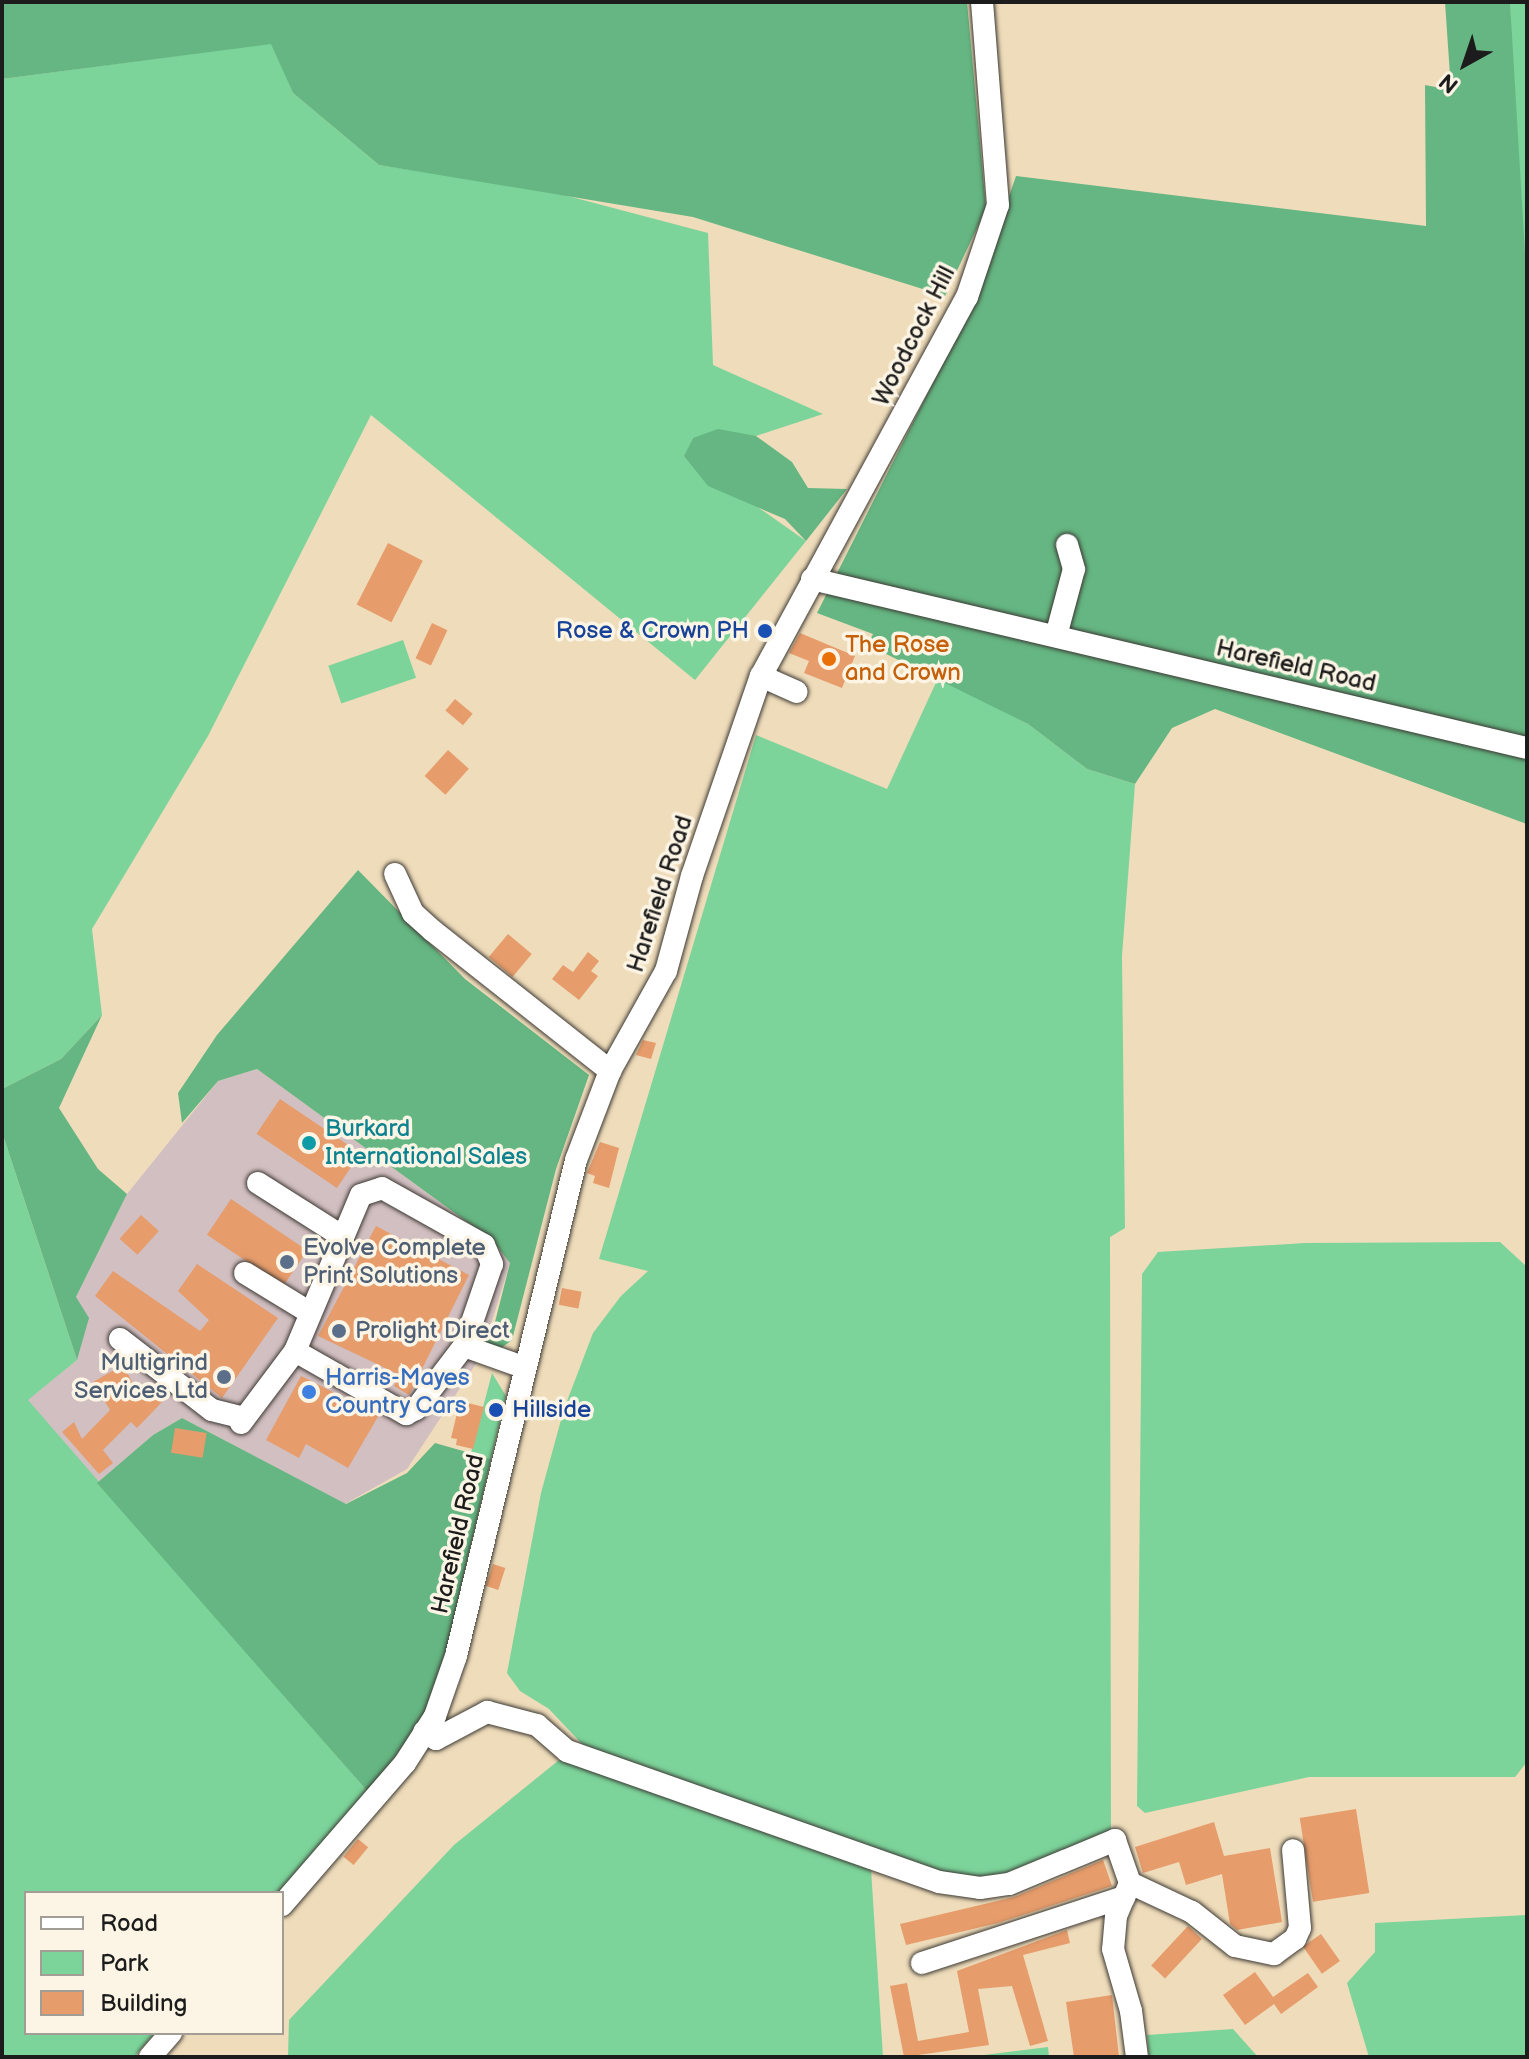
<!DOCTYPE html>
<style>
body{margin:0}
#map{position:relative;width:1529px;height:2059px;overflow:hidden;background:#efdcba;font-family:"Balsamiq Sans",sans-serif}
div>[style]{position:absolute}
.industrial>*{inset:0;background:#d2bfc1}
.green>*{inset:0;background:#7cd49a;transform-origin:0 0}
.forest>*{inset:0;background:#65b682}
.building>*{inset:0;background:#e69c6b;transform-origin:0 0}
.roads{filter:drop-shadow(0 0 2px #3c3934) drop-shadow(0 0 2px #3c3934)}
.minor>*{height:22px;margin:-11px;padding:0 11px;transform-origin:11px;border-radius:11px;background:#fff}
.dots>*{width:22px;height:22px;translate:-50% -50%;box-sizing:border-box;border:4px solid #fcf5e5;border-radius:50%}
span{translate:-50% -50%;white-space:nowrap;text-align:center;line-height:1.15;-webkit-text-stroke:7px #fcf5e5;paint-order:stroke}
.street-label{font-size:24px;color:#1c1c1c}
.transit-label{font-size:24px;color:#164399}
.right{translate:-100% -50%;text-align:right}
.left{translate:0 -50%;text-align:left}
.food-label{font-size:24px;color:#c56008}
.culture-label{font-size:24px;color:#0d838f}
.service-label{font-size:24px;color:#4e5e75}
.shop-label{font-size:24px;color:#366cbe}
.frame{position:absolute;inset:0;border:4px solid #1c1c1c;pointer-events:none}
.legend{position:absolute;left:24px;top:1891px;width:260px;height:144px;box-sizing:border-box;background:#fcf5e5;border:2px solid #a29e95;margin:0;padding:10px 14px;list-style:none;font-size:24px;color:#1c1c1c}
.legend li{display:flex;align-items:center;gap:16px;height:40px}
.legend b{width:40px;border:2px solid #a29e95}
.north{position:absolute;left:1425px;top:24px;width:80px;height:80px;-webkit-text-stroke:6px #fcf5e5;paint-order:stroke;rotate:220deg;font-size:22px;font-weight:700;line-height:32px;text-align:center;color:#1c1c1c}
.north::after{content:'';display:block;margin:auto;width:28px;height:36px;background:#1c1c1c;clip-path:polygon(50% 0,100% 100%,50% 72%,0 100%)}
</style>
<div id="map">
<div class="industrial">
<i style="clip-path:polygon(257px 1069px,492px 1240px,510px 1263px,481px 1356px,407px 1469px,345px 1504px,182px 1418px,153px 1435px,97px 1483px,27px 1400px,77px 1360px,76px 1297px,127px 1194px,218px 1081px)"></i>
</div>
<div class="green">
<i style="clip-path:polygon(1510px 2px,1527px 2px,1527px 287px,1514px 123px)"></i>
<i style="clip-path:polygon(272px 43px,293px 93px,379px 165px,545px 190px,708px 233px,713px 365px,823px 414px,756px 436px,693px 438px,685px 456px,806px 541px,695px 680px,371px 415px,208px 736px,92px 929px,102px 1015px,61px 1059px,2px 1089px,2px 79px)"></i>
<i style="left:403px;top:640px;width:40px;height:79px;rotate:71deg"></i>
<i style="clip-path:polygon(939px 676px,1028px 724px,1087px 769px,1135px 784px,1122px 956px,1125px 1228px,1110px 1237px,1111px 1832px,1049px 1861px,980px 1881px,932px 1871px,583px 1745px,549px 1709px,520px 1691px,507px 1673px,541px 1493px,564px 1409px,593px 1333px,621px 1296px,648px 1271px,599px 1259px,756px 735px,887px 789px)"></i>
<i style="clip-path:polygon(2px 1132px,77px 1360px,28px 1400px,369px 1793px,278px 1893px,26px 1893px,26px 2033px,155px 2033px,134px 2057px,2px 2057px)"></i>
<i style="clip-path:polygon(1500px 1242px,1527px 1267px,1527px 1762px,1515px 1777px,1309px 1777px,1145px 1813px,1137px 1806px,1142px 1274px,1158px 1252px,1305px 1243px)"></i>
<i style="clip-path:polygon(492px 1373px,506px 1396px,491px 1459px,471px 1453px)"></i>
<i style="clip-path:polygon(564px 1756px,871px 1869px,883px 2057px,288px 2057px,289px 2020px,454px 1845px)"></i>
<i style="clip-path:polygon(1527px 1915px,1527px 2057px,1369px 2057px,1347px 1983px,1375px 1952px,1375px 1923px)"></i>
<i style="clip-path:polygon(1233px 2029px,1258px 2057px,1149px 2057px,1147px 2035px)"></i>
<i style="clip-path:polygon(1048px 2047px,1049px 2057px,968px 2057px)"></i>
</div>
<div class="forest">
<i style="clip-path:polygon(2px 2px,967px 2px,986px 209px,945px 296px,693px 217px,379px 165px,293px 93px,271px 44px,2px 79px)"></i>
<i style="clip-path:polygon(1445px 2px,1510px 2px,1527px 287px,1527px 824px,1215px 709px,1172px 728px,1135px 784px,1087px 769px,1028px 724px,868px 645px,873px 634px,817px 613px,971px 307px,1016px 176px,1426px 226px,1425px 85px,1451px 90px)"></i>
<i style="clip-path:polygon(718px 429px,756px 436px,792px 462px,808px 488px,847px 489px,806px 541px,785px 519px,708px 486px,684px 456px,693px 438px)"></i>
<i style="clip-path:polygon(358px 870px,465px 979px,589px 1075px,556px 1169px,512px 1340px,500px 1349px,478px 1339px,480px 1322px,494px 1326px,510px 1263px,492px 1240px,257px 1069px,218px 1081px,182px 1123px,178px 1093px,217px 1035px)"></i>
<i style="clip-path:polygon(102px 1015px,59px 1108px,98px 1169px,127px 1194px,76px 1297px,89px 1318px,77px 1360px,2px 1132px,2px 1089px,61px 1059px)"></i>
<i style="clip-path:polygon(182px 1418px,346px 1504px,407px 1473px,435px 1443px,491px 1459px,442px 1669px,425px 1715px,369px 1793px,97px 1483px,153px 1435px)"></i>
</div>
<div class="building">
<i style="left:388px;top:543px;width:39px;height:69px;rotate:27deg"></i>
<i style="left:432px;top:623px;width:17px;height:39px;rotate:25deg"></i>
<i style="clip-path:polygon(800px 633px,855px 656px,842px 688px,804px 673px,809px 661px,789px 653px)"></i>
<i style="left:455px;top:699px;width:23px;height:15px;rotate:40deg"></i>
<i style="left:448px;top:750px;width:28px;height:35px;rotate:42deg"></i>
<i style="left:508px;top:934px;width:31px;height:30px;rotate:40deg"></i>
<i style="clip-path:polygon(588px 952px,599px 961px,591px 971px,598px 976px,579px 1000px,552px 979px,563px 965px,573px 972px)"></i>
<i style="clip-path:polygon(643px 1040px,656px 1043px,651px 1059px,636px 1055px)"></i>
<i style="left:280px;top:1099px;width:97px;height:42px;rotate:34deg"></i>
<i style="clip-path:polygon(600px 1142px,619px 1148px,609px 1188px,593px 1183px,595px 1176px,587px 1173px)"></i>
<i style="left:231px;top:1199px;width:92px;height:43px;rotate:34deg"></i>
<i style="left:141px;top:1215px;width:24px;height:32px;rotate:42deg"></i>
<i style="clip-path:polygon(376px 1226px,469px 1275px,409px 1395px,394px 1386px,400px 1375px,318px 1336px)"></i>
<i style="clip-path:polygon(197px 1264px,278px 1318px,222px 1398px,95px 1296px,113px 1271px,200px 1331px,209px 1320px,178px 1291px)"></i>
<i style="left:562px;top:1288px;width:20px;height:17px;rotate:11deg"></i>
<i style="clip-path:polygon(123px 1365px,140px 1396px,148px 1388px,162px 1402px,137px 1428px,131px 1422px,103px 1450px,113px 1463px,99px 1474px,62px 1432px,74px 1422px,82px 1439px,110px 1410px,93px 1382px)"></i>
<i style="clip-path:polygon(301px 1376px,379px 1415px,348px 1468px,306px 1444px,299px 1458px,266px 1440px)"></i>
<i style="clip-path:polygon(460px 1401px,484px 1407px,473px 1449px,456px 1445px,457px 1439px,451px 1438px)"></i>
<i style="left:175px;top:1428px;width:32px;height:25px;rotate:9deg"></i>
<i style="left:493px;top:1564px;width:13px;height:23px;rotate:18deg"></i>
<i style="left:1356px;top:1809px;width:85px;height:57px;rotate:81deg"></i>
<i style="clip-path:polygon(1214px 1822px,1224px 1856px,1270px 1848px,1282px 1922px,1237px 1930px,1230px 1924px,1222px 1874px,1186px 1885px,1179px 1862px,1143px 1873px,1135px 1847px)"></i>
<i style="left:358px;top:1839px;width:13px;height:23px;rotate:39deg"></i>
<i style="clip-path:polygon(1103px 1860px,1112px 1886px,998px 1923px,906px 1945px,900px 1924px,1014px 1897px)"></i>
<i style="left:1188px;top:1926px;width:19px;height:54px;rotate:43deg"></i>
<i style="clip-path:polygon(1067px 1930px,1070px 1943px,1023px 1955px,1048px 2041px,1030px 2046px,1012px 1986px,978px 1989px,989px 2045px,904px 2057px,890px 1986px,907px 1983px,918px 2041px,969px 2032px,957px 1971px)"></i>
<i style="left:1321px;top:1934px;width:33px;height:22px;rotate:55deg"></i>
<i style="clip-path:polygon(1255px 1972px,1273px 1997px,1308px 1973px,1318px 1987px,1281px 2014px,1274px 2004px,1245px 2025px,1223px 1995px)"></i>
<i style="clip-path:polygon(1112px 1995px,1119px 2057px,1074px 2057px,1066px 2002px)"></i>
</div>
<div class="roads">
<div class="minor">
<i style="left:812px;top:579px;width:735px;rotate:13.3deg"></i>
<i style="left:1056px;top:636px;width:69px;rotate:-75deg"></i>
<i style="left:1074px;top:569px;width:25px;rotate:-106deg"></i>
<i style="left:761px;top:676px;width:39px;rotate:24deg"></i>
<i style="left:395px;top:874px;width:43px;rotate:65.2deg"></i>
<i style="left:413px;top:913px;width:27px;rotate:42deg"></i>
<i style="left:433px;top:931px;width:226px;rotate:38.3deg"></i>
<i style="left:258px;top:1183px;width:101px;rotate:32.4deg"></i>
<i style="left:245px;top:1273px;width:75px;rotate:31.4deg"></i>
<i style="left:120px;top:1339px;width:116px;rotate:37.7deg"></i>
<i style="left:212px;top:1410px;width:33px;rotate:14deg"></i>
<i style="left:295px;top:1351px;width:128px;rotate:29.6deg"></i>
<i style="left:406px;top:1414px;width:11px;rotate:-27deg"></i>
<i style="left:416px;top:1409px;width:79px;rotate:-52.7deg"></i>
<i style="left:241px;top:1423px;width:90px;rotate:-53.1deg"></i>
<i style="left:295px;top:1351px;width:169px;rotate:-67.1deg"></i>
<i style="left:361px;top:1195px;width:22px;rotate:-18deg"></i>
<i style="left:382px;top:1188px;width:117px;rotate:29.2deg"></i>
<i style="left:484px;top:1245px;width:21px;rotate:67deg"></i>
<i style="left:492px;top:1264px;width:87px;rotate:108.9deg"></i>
<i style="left:464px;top:1346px;width:63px;rotate:19.6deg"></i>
<i style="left:424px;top:1732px;width:14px;rotate:30deg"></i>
<i style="left:436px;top:1739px;width:58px;rotate:-27.9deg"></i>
<i style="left:487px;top:1712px;width:52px;rotate:14.6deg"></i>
<i style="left:537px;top:1725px;width:40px;rotate:41deg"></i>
<i style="left:567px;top:1751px;width:394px;rotate:19.4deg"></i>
<i style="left:939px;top:1882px;width:41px;rotate:8.3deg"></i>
<i style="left:980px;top:1888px;width:29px;rotate:-8deg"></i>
<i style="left:1009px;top:1884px;width:115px;rotate:-22.5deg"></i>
<i style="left:1115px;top:1840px;width:46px;rotate:70.8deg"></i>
<i style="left:1130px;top:1883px;width:36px;rotate:113deg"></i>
<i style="left:1116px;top:1916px;width:33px;rotate:95deg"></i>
<i style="left:1113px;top:1949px;width:65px;rotate:73.8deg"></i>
<i style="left:1131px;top:2011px;width:46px;rotate:82.6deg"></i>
<i style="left:1130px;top:1883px;width:68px;rotate:25.1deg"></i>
<i style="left:1192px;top:1912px;width:55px;rotate:38.3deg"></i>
<i style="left:1235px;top:1946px;width:40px;rotate:12deg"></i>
<i style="left:1274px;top:1954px;width:26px;rotate:-36deg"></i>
<i style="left:1295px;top:1939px;width:12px;rotate:-66deg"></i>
<i style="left:1300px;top:1928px;width:78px;rotate:-95.1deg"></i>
<i style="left:282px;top:1905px;width:188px;rotate:-49.1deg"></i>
<i style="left:405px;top:1763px;width:56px;rotate:-57.4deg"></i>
<i style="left:435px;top:1716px;width:64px;rotate:-70.7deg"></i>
<i style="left:456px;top:1656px;width:510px;rotate:-76.4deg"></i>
<i style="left:576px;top:1160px;width:95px;rotate:-69.1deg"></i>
<i style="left:610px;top:1071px;width:115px;rotate:-60.8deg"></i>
<i style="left:666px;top:971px;width:98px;rotate:-74.7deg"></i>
<i style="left:692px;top:876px;width:212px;rotate:-71deg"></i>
<i style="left:761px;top:676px;width:431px;rotate:-61.5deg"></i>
<i style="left:967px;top:297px;width:97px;rotate:-71.4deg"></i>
<i style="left:998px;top:205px;width:204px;rotate:-94.5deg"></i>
<i style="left:922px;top:1963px;width:213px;rotate:-18.1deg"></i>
<i style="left:150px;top:2057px;width:32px;rotate:-49deg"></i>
</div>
</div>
<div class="dots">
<i style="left:765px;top:631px;background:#1a4fb4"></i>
<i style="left:829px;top:659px;background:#e8710a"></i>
<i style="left:309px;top:1143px;background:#0f9aa8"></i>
<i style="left:287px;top:1262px;background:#5c6f8a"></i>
<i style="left:339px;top:1331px;background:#5c6f8a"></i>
<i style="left:224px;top:1377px;background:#5c6f8a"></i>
<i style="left:309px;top:1392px;background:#3f7fe0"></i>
<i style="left:496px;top:1410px;background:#1a4fb4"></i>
</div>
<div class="street-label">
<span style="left:914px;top:336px;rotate:-63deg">Woodcock Hill</span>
<span style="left:1296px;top:666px;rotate:13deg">Harefield Road</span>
<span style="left:660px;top:894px;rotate:-72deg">Harefield Road</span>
<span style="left:458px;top:1534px;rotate:-77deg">Harefield Road</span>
</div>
<div class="transit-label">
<span class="right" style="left:749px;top:631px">Rose &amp; Crown PH</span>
<span class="left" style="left:512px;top:1410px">Hillside</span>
</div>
<div class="food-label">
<span class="left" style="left:845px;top:659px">The Rose<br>and Crown</span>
</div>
<div class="culture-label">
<span class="left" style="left:325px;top:1143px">Burkard<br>International Sales</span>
</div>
<div class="service-label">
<span class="left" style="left:303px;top:1262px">Evolve Complete<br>Print Solutions</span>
<span class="left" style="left:355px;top:1331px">Prolight Direct</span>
<span class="right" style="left:208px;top:1377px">Multigrind<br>Services Ltd</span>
</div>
<div class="shop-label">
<span class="left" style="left:325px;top:1392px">Harris-Mayes<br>Country Cars</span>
</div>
<div class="frame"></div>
<ul class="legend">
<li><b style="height:10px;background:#fff"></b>Road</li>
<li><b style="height:22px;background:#7cd49a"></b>Park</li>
<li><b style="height:22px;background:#e69c6b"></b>Building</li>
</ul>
<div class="north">N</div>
</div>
